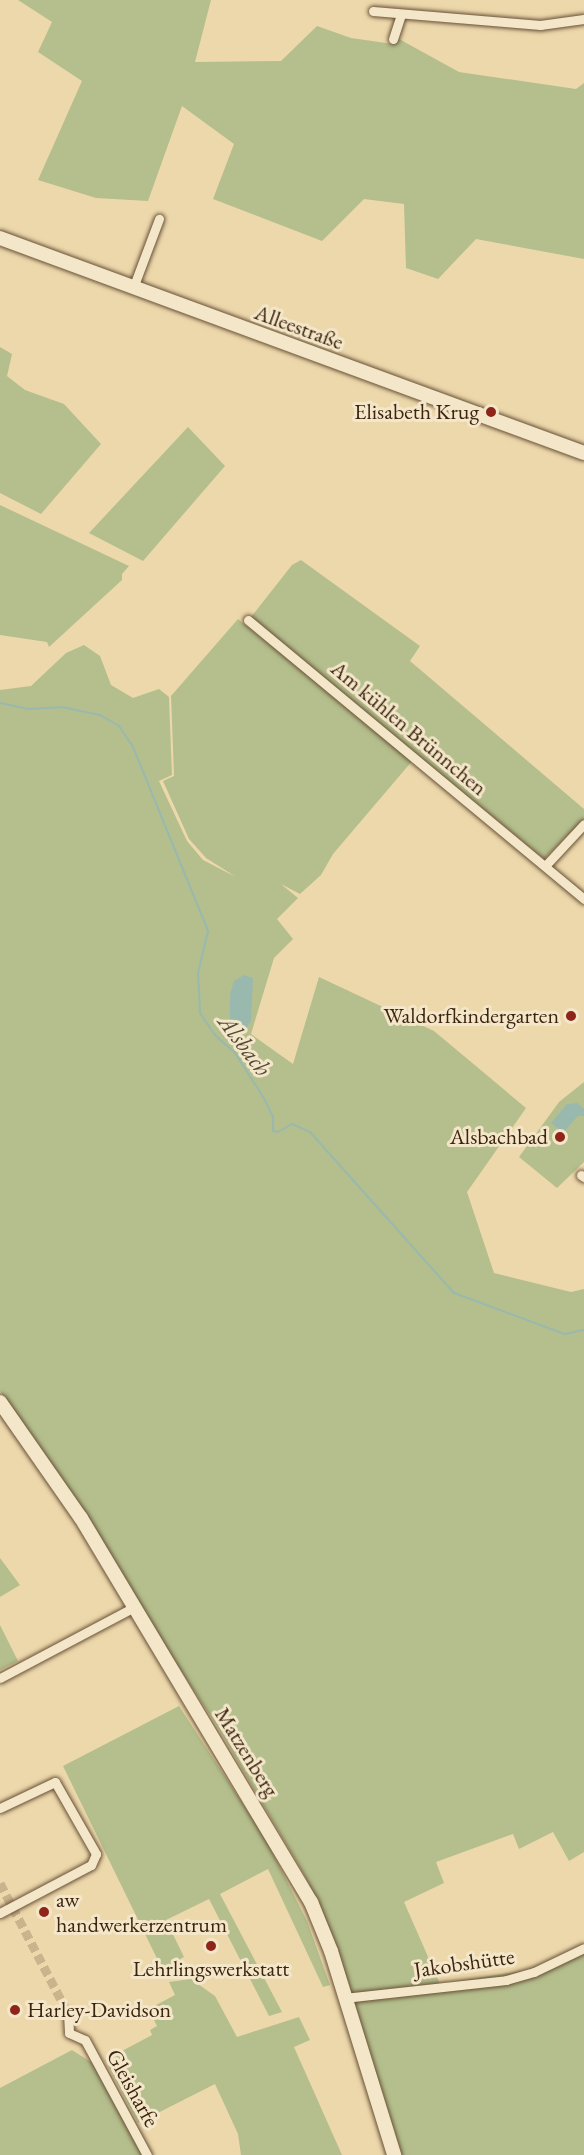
<!DOCTYPE html>
<meta charset="utf-8">
<style>
body{margin:0}
#map{position:relative;width:584px;height:2155px;overflow:hidden;background:#edd8ac;font-family:"EB Garamond",serif}
div>[style]{position:absolute}
.green>*{inset:0;background:#b4bf8d}
.water>*{inset:0;background:#99b9ae}
.stream>*{height:2px;margin:-1px;padding:0 1px;transform-origin:1px;border-radius:1px;background:#99b9ae}
.street-tunnel>*{height:9px;margin-top:-4.5px;transform-origin:0;background:repeating-linear-gradient(90deg,#cab48d 0 9px,transparent 0 13.5px)}
.roads{filter:drop-shadow(0 0 2px #685136) drop-shadow(0 0 2px #685136)}
.street>*{height:9px;margin:-4.5px;padding:0 4.5px;transform-origin:4.5px;border-radius:4.5px;background:#f3e6c9}
.secondary>*{height:14px;margin:-7px;padding:0 7px;transform-origin:7px;border-radius:7px;background:#f3e6c9}
.dots>*{width:16px;height:16px;translate:-50% -50%;box-sizing:border-box;border:3px solid #f3e6c9;border-radius:50%}
span{translate:-50% -50%;white-space:nowrap;text-align:center;line-height:1.15;-webkit-text-stroke:6px #f3e6c9;paint-order:stroke}
.street-label{font-size:22px;color:#3c240f}
.poi-label{font-size:22px;color:#3c240f}
.right{translate:-100% -50%;text-align:right}
.left{translate:0 -50%;text-align:left}
.water-label{font-size:24px;color:#534937;font-style:italic}
</style>
<div id="map">
<div class="green">
<i style="clip-path:polygon(18px 0,211px 0,195px 62px,281px 61px,317px 26px,351px 38px,393px 44px,399px 39px,459px 72px,576px 89px,584px 83px,584px 259px,476px 239px,438px 279px,406px 268px,404px 204px,364px 199px,322px 241px,213px 199px,234px 144px,182px 106px,148px 201px,96px 198px,38px 180px,82px 81px,38px 52px,52px 22px)"></i>
<i style="clip-path:polygon(0 347px,12px 354px,7px 376px,25px 390px,64px 404px,101px 444px,41px 514px,0 493px)"></i>
<i style="clip-path:polygon(188px 427px,225px 466px,143px 561px,89px 533px)"></i>
<i style="clip-path:polygon(0 505px,129px 566px,122px 574px,122px 580px,49px 647px,47px 642px,0 635px)"></i>
<i style="clip-path:polygon(301px 560px,420px 646px,410px 661px,584px 809px,584px 819px,544px 859px,251px 617px,292px 565px)"></i>
<i style="clip-path:polygon(238px 619px,413px 760px,333px 854px,321px 875px,300px 894px,281px 884px,298px 898px,277px 919px,293px 939px,274px 958px,251px 1034px,293px 1064px,319px 977px,434px 1031px,526px 1108px,467px 1192px,494px 1273px,571px 1292px,584px 1289px,584px 1852px,569px 1861px,553px 1832px,519px 1849px,513px 1834px,436px 1862px,444px 1883px,404px 1902px,440px 1984px,528px 1970px,584px 1945px,584px 2155px,402px 2155px,350px 1988px,325px 1919px,304px 1874px,215px 1723px,0 1391px,0 690px,31px 686px,66px 653px,84px 645px,100px 656px,111px 685px,133px 698px,159px 689px,169px 697px,172px 775px,159px 781px,187px 841px,203px 860px,236px 877px,206px 858px,189px 839px,163px 781px,174px 776px,171px 696px)"></i>
<i style="clip-path:polygon(584px 1082px,584px 1162px,557px 1188px,519px 1157px,559px 1102px)"></i>
<i style="clip-path:polygon(0 1558px,20px 1585px,0 1597px)"></i>
<i style="clip-path:polygon(0 1625px,18px 1661px,0 1670px)"></i>
<i style="clip-path:polygon(179px 1706px,265px 1838px,307px 1921px,330px 1985px,323px 1987px,268px 1869px,220px 1894px,282px 2012px,269px 2016px,209px 1899px,166px 1920px,184px 1957px,172px 1964px,166px 1977px,63px 1766px)"></i>
<i style="clip-path:polygon(191px 1979px,215px 1996px,237px 2037px,299px 2017px,310px 2040px,294px 2047px,342px 2155px,241px 2155px,238px 2134px,215px 2084px,138px 2123px,105px 2060px,152px 2035px,150px 2030px,157px 2026px,152px 2016px,145px 2020px,141px 2013px,175px 1995px,169px 1982px)"></i>
<i style="clip-path:polygon(72px 2050px,94px 2064px,142px 2155px,0 2155px,0 2088px)"></i>
</div>
<div class="water">
<i style="clip-path:polygon(244px 975px,253px 978px,251px 1021px,247px 1027px,230px 1025px,230px 995px,234px 981px)"></i>
<i style="clip-path:polygon(577px 1103px,584px 1109px,584px 1116px,578px 1116px,563px 1133px,551px 1123px,567px 1104px)"></i>
</div>
<div class="stream">
<i style="left:0;top:703px;width:29px;rotate:12deg"></i>
<i style="left:28px;top:709px;width:34px;rotate:-3deg"></i>
<i style="left:62px;top:707px;width:39px;rotate:12deg"></i>
<i style="left:100px;top:715px;width:22px;rotate:30deg"></i>
<i style="left:119px;top:726px;width:25px;rotate:56deg"></i>
<i style="left:133px;top:747px;width:199px;rotate:67.8deg"></i>
<i style="left:208px;top:931px;width:43px;rotate:103.4deg"></i>
<i style="left:198px;top:973px;width:40px;rotate:87.1deg"></i>
<i style="left:200px;top:1013px;width:27px;rotate:56deg"></i>
<i style="left:215px;top:1035px;width:27px;rotate:42deg"></i>
<i style="left:235px;top:1053px;width:56px;rotate:57.4deg"></i>
<i style="left:265px;top:1100px;width:19px;rotate:65deg"></i>
<i style="left:273px;top:1117px;width:14px;rotate:90deg"></i>
<i style="left:273px;top:1131px;width:5px;rotate:11deg"></i>
<i style="left:278px;top:1132px;width:16px;rotate:-30deg"></i>
<i style="left:292px;top:1124px;width:20px;rotate:24deg"></i>
<i style="left:310px;top:1132px;width:216px;rotate:48.2deg"></i>
<i style="left:454px;top:1293px;width:118px;rotate:20.3deg"></i>
<i style="left:565px;top:1334px;width:19px;rotate:-12deg"></i>
</div>
<div class="street-tunnel">
<i style="left:0;top:1883px;width:147px;rotate:62.4deg"></i>
</div>
<div class="roads">
<div class="street">
<i style="left:373px;top:11px;width:168px;rotate:4.8deg"></i>
<i style="left:540px;top:25px;width:44px;rotate:-7.8deg"></i>
<i style="left:393px;top:39px;width:26px;rotate:-72deg"></i>
<i style="left:133px;top:288px;width:74px;rotate:-69.4deg"></i>
<i style="left:248px;top:620px;width:437px;rotate:39.7deg"></i>
<i style="left:545px;top:866px;width:57px;rotate:-47.1deg"></i>
<i style="left:581px;top:1175px;width:4px;rotate:34deg"></i>
<i style="left:0;top:1678px;width:149px;rotate:-27.9deg"></i>
<i style="left:0;top:1808px;width:61px;rotate:-25.3deg"></i>
<i style="left:55px;top:1782px;width:83px;rotate:60.3deg"></i>
<i style="left:96px;top:1854px;width:12px;rotate:114deg"></i>
<i style="left:91px;top:1865px;width:103px;rotate:152.2deg"></i>
<i style="left:344px;top:1998px;width:163px;rotate:-6.3deg"></i>
<i style="left:506px;top:1980px;width:29px;rotate:-16deg"></i>
<i style="left:534px;top:1972px;width:55px;rotate:-25.6deg"></i>
<i style="left:68px;top:2013px;width:20px;rotate:87deg"></i>
<i style="left:69px;top:2033px;width:17px;rotate:24deg"></i>
<i style="left:85px;top:2040px;width:131px;rotate:61.7deg"></i>
</div>
<div class="secondary">
<i style="left:0;top:238px;width:622px;rotate:20.21deg"></i>
<i style="left:0;top:1402px;width:141px;rotate:55.1deg"></i>
<i style="left:81px;top:1518px;width:448px;rotate:59.1deg"></i>
<i style="left:311px;top:1902px;width:53px;rotate:67.8deg"></i>
<i style="left:331px;top:1951px;width:214px;rotate:72.8deg"></i>
</div>
</div>
<div class="dots">
<i style="left:491px;top:412px;background:#8f2418"></i>
<i style="left:571px;top:1016px;background:#8f2418"></i>
<i style="left:560px;top:1137px;background:#8f2418"></i>
<i style="left:44px;top:1912px;background:#8f2418"></i>
<i style="left:211px;top:1946px;background:#8f2418"></i>
<i style="left:15px;top:2010px;background:#8f2418"></i>
</div>
<div class="street-label">
<span style="left:299px;top:327px;rotate:20deg">Alleestraße</span>
<span style="left:409px;top:728px;rotate:40deg">Am kühlen Brünnchen</span>
<span style="left:247px;top:1752px;rotate:58deg">Matzenberg</span>
<span style="left:464px;top:1963px;rotate:-8deg">Jakobshütte</span>
<span style="left:133px;top:2088px;rotate:61deg">Gleisharfe</span>
</div>
<div class="poi-label">
<span class="right" style="left:479px;top:412px">Elisabeth Krug</span>
<span class="right" style="left:559px;top:1016px">Waldorfkindergarten</span>
<span class="right" style="left:548px;top:1137px">Alsbachbad</span>
<span class="left" style="left:56px;top:1912px">aw<br>handwerkerzentrum</span>
<span style="left:211px;top:1969px">Lehrlingswerkstatt</span>
<span class="left" style="left:27px;top:2010px">Harley-Davidson</span>
</div>
<div class="water-label">
<span style="left:245px;top:1045px;rotate:53deg">Alsbach</span>
</div>
</div>
